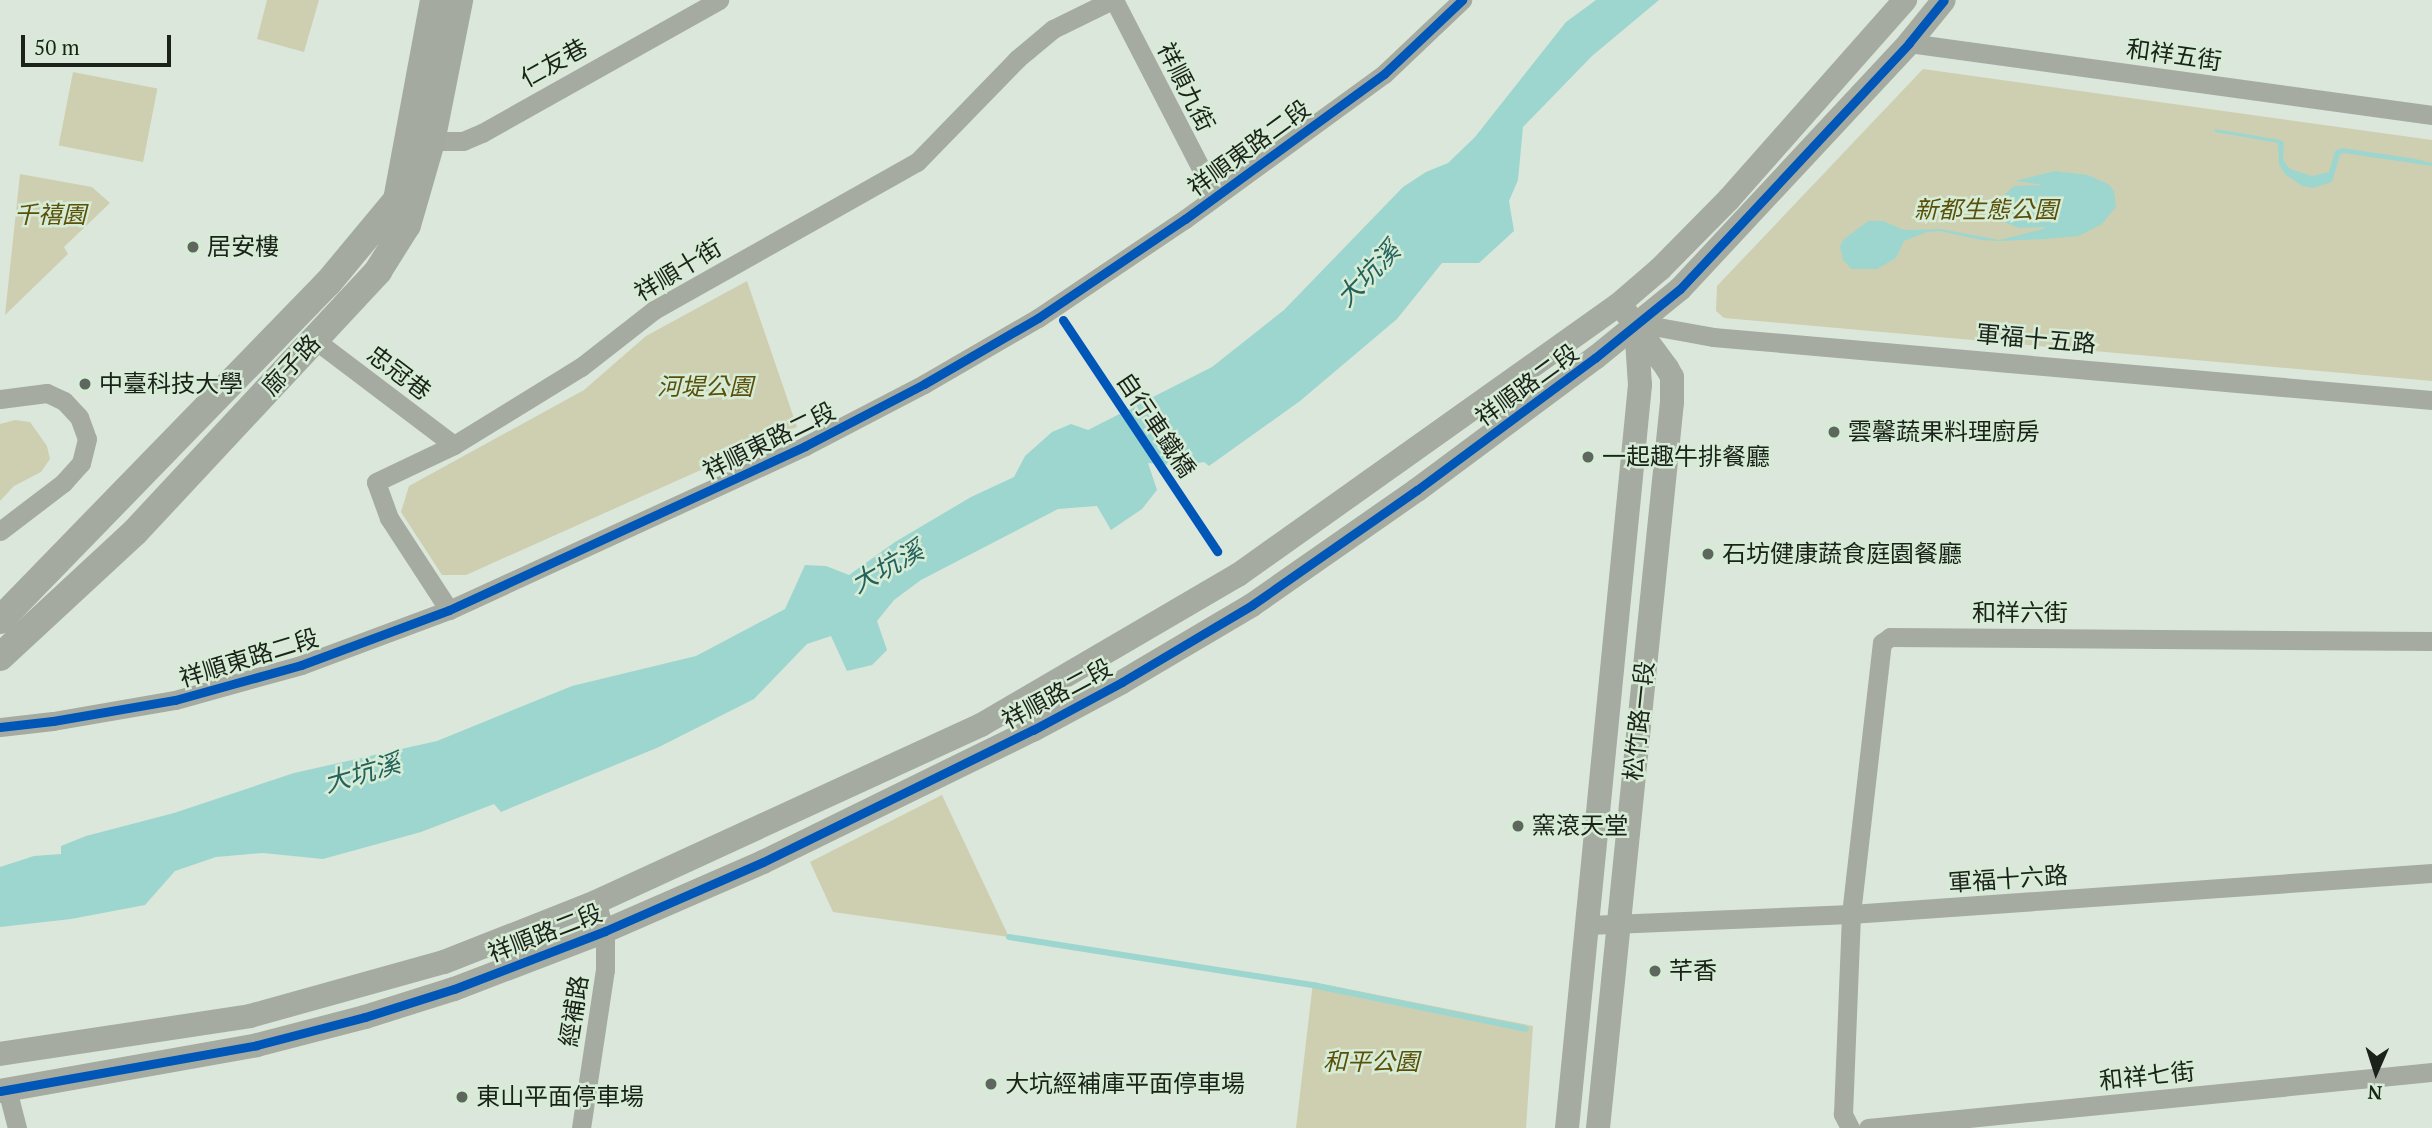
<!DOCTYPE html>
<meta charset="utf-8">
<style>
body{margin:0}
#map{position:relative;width:2432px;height:1128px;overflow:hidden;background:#dbe7db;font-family:"PT Serif","Noto Sans TC",serif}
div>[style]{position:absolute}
.green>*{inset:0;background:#cecfb1;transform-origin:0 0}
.water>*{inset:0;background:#9dd6ce}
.stream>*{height:6px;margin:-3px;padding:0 3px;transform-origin:3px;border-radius:3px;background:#9dd6ce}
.minor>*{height:19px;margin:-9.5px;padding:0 9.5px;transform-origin:9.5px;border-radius:9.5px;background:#a5aba0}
.tertiary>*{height:24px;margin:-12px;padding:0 12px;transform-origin:12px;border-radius:12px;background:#a5aba0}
.secondary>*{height:28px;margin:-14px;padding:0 14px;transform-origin:14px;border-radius:14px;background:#a4aa9f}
.cycleway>*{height:9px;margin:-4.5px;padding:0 4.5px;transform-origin:4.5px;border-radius:4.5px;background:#0057b8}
.dots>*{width:19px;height:19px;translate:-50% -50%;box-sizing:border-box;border:4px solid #d7ecd6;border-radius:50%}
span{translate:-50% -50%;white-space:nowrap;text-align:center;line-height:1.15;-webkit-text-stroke:5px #d7ecd6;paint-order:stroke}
.street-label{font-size:24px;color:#1b221a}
.park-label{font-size:24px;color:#5b500a;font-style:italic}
.poi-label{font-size:24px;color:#1b221a}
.left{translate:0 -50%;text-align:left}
.water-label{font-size:26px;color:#22615c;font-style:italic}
.north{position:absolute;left:2341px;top:1037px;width:70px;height:70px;-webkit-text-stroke:5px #d7ecd6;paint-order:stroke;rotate:183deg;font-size:19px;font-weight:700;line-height:28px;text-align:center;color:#1b221a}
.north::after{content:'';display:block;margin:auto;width:24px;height:32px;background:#1b221a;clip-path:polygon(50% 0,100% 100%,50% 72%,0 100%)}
.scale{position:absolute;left:21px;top:35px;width:150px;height:32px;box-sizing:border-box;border:4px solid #1b221a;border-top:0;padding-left:9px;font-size:21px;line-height:24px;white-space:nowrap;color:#1b221a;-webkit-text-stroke:5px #d7ecd6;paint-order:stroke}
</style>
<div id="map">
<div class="green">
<i style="clip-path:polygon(267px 0,319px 0,304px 52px,257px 39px)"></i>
<i style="clip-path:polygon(1923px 69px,2432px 140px,2432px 381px,1724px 318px,1716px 311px,1717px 286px)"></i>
<i style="left:73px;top:72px;width:86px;height:75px;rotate:11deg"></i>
<i style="clip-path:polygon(20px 174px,92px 187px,110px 203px,64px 247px,68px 254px,5px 315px)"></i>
<i style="clip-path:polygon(747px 281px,797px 427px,466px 575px,442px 575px,401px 512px,409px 486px,584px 390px,646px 336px)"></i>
<i style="clip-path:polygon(15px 420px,30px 422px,47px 446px,50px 459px,41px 472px,14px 486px,0 501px,0 424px)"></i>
<i style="clip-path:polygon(942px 795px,1009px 937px,833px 912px,810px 862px)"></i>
<i style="clip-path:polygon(1313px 982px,1533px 1026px,1526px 1128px,1296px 1128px)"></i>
</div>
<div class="water">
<i style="clip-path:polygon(1596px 0,1659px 0,1592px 56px,1523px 127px,1518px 180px,1509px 201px,1514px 231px,1479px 263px,1442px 263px,1397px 319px,1300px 401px,1209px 466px,1204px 462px,1182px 466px,1148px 463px,1157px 490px,1142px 509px,1111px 530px,1097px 506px,1058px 509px,921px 580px,894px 600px,877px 621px,887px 650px,872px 665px,847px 671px,831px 636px,807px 644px,754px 699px,659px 747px,501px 812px,494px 804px,421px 832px,323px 859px,263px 853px,216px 857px,175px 871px,145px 905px,71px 919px,0 927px,0 867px,34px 856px,61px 854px,61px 846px,86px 836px,174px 813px,294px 773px,437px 741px,572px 686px,696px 656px,785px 609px,805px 565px,826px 566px,849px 575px,895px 542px,971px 497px,1014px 477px,1025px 456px,1052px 432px,1071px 424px,1088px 430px,1212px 367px,1284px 310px,1403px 187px,1426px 172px,1448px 163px,1475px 137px,1566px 22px)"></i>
<i style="clip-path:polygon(2215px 129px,2281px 140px,2284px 143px,2283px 160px,2290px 169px,2312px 176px,2329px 172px,2335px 151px,2342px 148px,2416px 159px,2432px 163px,2432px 166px,2344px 153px,2340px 155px,2332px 182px,2313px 188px,2302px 186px,2286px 175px,2279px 165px,2278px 143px,2215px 132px)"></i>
<i style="clip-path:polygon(2055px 171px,2088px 175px,2108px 184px,2114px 191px,2116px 207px,2102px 224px,2079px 236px,2045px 239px,2000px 241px,1981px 240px,1940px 231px,1927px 232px,1904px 241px,1896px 258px,1877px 269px,1852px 269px,1843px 260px,1840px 246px,1844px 239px,1868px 221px,1883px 221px,1904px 230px,1941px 229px,1999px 240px,2043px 229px,2046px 227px,2019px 228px,2006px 223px,1997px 218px,1994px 204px,2014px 186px,2044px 185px,2015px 181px)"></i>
</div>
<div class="stream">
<i style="left:1009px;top:937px;width:312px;rotate:9deg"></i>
<i style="left:1317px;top:986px;width:213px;rotate:11.6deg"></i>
</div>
<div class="minor">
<i style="left:1114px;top:0;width:220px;rotate:62.7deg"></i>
<i style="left:1909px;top:43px;width:528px;rotate:7.84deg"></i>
<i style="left:422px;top:141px;width:41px"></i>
<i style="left:463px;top:141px;width:21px;rotate:-23deg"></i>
<i style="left:482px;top:133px;width:272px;rotate:-29.3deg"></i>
<i style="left:1636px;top:323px;width:78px;rotate:10.3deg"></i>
<i style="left:1713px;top:337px;width:722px;rotate:5.01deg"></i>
<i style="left:315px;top:340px;width:174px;rotate:37.1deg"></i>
<i style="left:0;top:399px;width:47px;rotate:-7.3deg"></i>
<i style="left:47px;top:393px;width:19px;rotate:25deg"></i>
<i style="left:64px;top:401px;width:22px;rotate:47deg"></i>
<i style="left:79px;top:417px;width:23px;rotate:70deg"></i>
<i style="left:87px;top:439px;width:25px;rotate:104deg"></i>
<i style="left:81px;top:463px;width:27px;rotate:132deg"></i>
<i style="left:63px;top:483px;width:79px;rotate:142.7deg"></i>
<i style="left:449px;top:610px;width:110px;rotate:-123.1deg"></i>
<i style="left:389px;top:518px;width:38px;rotate:-110deg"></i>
<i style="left:376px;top:482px;width:86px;rotate:-25.4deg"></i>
<i style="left:454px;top:445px;width:149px;rotate:-31.6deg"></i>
<i style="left:581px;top:367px;width:93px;rotate:-38deg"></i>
<i style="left:654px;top:310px;width:302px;rotate:-29.4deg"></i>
<i style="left:917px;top:162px;width:144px;rotate:-45.8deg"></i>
<i style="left:1017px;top:59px;width:47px;rotate:-39.8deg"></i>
<i style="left:1053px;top:29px;width:66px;rotate:-26.2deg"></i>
<i style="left:0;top:727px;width:53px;rotate:-6.5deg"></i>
<i style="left:53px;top:721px;width:124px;rotate:-9.8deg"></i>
<i style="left:175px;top:700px;width:131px;rotate:-15.5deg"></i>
<i style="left:301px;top:665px;width:158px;rotate:-20.4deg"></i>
<i style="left:449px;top:610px;width:392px;rotate:-24.7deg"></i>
<i style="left:805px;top:446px;width:134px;rotate:-27.5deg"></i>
<i style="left:924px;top:384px;width:132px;rotate:-30.1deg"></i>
<i style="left:1038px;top:318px;width:177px;rotate:-34deg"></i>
<i style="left:1185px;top:219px;width:246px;rotate:-36.1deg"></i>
<i style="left:1384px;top:74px;width:108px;rotate:-43.5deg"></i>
<i style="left:1588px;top:925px;width:263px;rotate:-2.4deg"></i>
<i style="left:1851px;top:914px;width:582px;rotate:-4.04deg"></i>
<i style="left:7px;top:1089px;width:40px;rotate:75.6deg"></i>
<i style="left:581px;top:1128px;width:160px;rotate:-81.4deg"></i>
<i style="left:605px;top:970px;width:39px;rotate:-90deg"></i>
<i style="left:605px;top:931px;width:30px;rotate:-107deg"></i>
<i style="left:1850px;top:1128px;width:16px;rotate:-117deg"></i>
<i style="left:1843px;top:1114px;width:200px;rotate:-87.7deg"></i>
<i style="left:1851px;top:914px;width:273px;rotate:-83.5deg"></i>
<i style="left:1882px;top:643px;width:10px;rotate:-37deg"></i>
<i style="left:1890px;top:637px;width:542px;rotate:0.42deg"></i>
<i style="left:1868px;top:1128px;width:567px;rotate:-5.67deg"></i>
</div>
<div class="tertiary">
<i style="left:0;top:1054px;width:253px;rotate:-8.6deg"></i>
<i style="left:250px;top:1016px;width:201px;rotate:-15.6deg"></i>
<i style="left:444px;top:962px;width:163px;rotate:-21.5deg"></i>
<i style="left:596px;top:902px;width:424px;rotate:-24.7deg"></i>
<i style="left:981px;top:725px;width:298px;rotate:-30.3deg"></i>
<i style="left:1238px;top:575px;width:466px;rotate:-35.4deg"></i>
<i style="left:1618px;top:305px;width:55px;rotate:-40.6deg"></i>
<i style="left:1660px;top:269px;width:98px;rotate:-45.4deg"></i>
<i style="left:1729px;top:199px;width:266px;rotate:-48.5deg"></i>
<i style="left:0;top:1091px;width:261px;rotate:-10.1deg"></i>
<i style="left:257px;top:1045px;width:112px;rotate:-14.5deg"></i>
<i style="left:365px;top:1017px;width:93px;rotate:-17.5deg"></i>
<i style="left:454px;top:989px;width:162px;rotate:-21deg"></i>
<i style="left:605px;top:931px;width:172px;rotate:-23.6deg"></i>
<i style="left:763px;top:862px;width:301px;rotate:-26.1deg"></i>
<i style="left:1033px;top:730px;width:101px;rotate:-28.3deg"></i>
<i style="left:1122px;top:682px;width:151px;rotate:-30.6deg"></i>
<i style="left:1252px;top:605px;width:201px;rotate:-34.9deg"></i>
<i style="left:1417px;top:490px;width:222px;rotate:-36.6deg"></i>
<i style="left:1595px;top:358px;width:109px;rotate:-39.1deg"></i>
<i style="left:1680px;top:289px;width:336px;rotate:-47deg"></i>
<i style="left:1909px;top:43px;width:55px;rotate:-50.9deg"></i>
<i style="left:1567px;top:1128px;width:747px;rotate:-84.39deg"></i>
<i style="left:1640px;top:385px;width:61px;rotate:-93.8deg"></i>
<i style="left:1598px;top:1128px;width:730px;rotate:-84.18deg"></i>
<i style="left:1672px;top:402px;width:25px;rotate:-90deg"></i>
<i style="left:1672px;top:377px;width:10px;rotate:-119deg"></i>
<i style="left:1667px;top:368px;width:71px;rotate:-126.4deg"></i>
</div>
<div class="secondary">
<i style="left:0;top:620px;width:470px;rotate:-45.8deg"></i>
<i style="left:328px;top:283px;width:108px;rotate:-50.3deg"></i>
<i style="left:397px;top:200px;width:203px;rotate:-79.5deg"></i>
<i style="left:0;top:657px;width:184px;rotate:-42.8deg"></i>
<i style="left:135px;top:532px;width:357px;rotate:-47deg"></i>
<i style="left:378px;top:271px;width:54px;rotate:-57.8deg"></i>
<i style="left:407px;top:225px;width:86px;rotate:-73.9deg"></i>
<i style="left:431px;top:142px;width:145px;rotate:-78.8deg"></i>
</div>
<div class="cycleway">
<i style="left:1063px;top:320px;width:278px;rotate:56.3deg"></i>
<i style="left:0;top:727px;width:53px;rotate:-6.5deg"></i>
<i style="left:53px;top:721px;width:124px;rotate:-9.8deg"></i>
<i style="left:175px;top:700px;width:131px;rotate:-15.5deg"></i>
<i style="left:301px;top:665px;width:158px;rotate:-20.4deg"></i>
<i style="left:449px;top:610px;width:392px;rotate:-24.7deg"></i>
<i style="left:805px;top:446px;width:134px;rotate:-27.5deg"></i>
<i style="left:924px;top:384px;width:132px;rotate:-30.1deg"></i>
<i style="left:1038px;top:318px;width:177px;rotate:-34deg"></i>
<i style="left:1185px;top:219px;width:246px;rotate:-36.1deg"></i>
<i style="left:1384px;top:74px;width:108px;rotate:-43.5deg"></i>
<i style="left:0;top:1091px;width:261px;rotate:-10.1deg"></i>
<i style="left:257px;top:1045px;width:112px;rotate:-14.5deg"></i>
<i style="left:365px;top:1017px;width:93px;rotate:-17.5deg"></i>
<i style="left:454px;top:989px;width:162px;rotate:-21deg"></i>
<i style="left:605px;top:931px;width:172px;rotate:-23.6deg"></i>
<i style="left:763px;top:862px;width:301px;rotate:-26.1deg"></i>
<i style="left:1033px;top:730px;width:101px;rotate:-28.3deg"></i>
<i style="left:1122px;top:682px;width:151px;rotate:-30.6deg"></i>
<i style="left:1252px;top:605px;width:201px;rotate:-34.9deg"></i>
<i style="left:1417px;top:490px;width:222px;rotate:-36.6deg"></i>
<i style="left:1595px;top:358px;width:109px;rotate:-39.1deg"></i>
<i style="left:1680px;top:289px;width:336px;rotate:-47deg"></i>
<i style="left:1909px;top:43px;width:55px;rotate:-50.9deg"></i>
</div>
<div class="dots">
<i style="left:193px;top:247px;background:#5e675e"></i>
<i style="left:85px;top:384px;background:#5e675e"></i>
<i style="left:1834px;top:432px;background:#5e675e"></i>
<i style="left:1588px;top:457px;background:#5e675e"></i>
<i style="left:1708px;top:554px;background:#5e675e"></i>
<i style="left:1518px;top:826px;background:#5e675e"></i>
<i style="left:1655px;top:971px;background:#5e675e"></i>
<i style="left:991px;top:1084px;background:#5e675e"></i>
<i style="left:462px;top:1097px;background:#5e675e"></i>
</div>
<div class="street-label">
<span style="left:2174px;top:55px;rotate:8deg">和祥五街</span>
<span style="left:554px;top:63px;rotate:-29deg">仁友巷</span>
<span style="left:1186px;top:87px;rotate:63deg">祥順九街</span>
<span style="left:1249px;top:148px;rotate:-36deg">祥順東路二段</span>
<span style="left:678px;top:270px;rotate:-31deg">祥順十街</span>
<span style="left:2036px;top:339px;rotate:5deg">軍福十五路</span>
<span style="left:291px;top:365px;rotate:-47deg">廍子路</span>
<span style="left:399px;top:373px;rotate:37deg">忠冠巷</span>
<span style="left:1527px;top:385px;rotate:-36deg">祥順路二段</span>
<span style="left:1156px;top:425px;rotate:56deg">自行車鐵橋</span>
<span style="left:769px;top:441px;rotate:-26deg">祥順東路二段</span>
<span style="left:2020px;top:613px">和祥六街</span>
<span style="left:249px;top:658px;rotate:-17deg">祥順東路二段</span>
<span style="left:1057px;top:694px;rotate:-28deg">祥順路二段</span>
<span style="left:1639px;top:721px;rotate:-84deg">松竹路一段</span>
<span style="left:2008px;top:879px;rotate:-4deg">軍福十六路</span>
<span style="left:545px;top:933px;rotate:-21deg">祥順路二段</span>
<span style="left:574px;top:1011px;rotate:-81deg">經補路</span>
<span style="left:2147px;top:1076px;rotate:-6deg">和祥七街</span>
</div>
<div class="park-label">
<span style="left:1986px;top:210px">新都生態公園</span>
<span style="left:50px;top:215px">千禧園</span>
<span style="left:705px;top:387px">河堤公園</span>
<span style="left:1371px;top:1062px">和平公園</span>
</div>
<div class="poi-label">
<span class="left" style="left:207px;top:247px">居安樓</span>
<span class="left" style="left:99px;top:384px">中臺科技大學</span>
<span class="left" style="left:1848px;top:432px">雲馨蔬果料理廚房</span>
<span class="left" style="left:1602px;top:457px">一起趣牛排餐廳</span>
<span class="left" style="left:1722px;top:554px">石坊健康蔬食庭園餐廳</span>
<span class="left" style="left:1532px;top:826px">窯滾天堂</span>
<span class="left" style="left:1669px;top:971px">芊香</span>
<span class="left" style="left:1005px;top:1084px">大坑經補庫平面停車場</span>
<span class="left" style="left:476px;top:1097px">東山平面停車場</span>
</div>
<div class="water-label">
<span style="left:1368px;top:274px;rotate:-46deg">大坑溪</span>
<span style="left:887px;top:567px;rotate:-29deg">大坑溪</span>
<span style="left:362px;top:773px;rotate:-16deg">大坑溪</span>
</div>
<div class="north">N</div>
<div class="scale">50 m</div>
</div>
